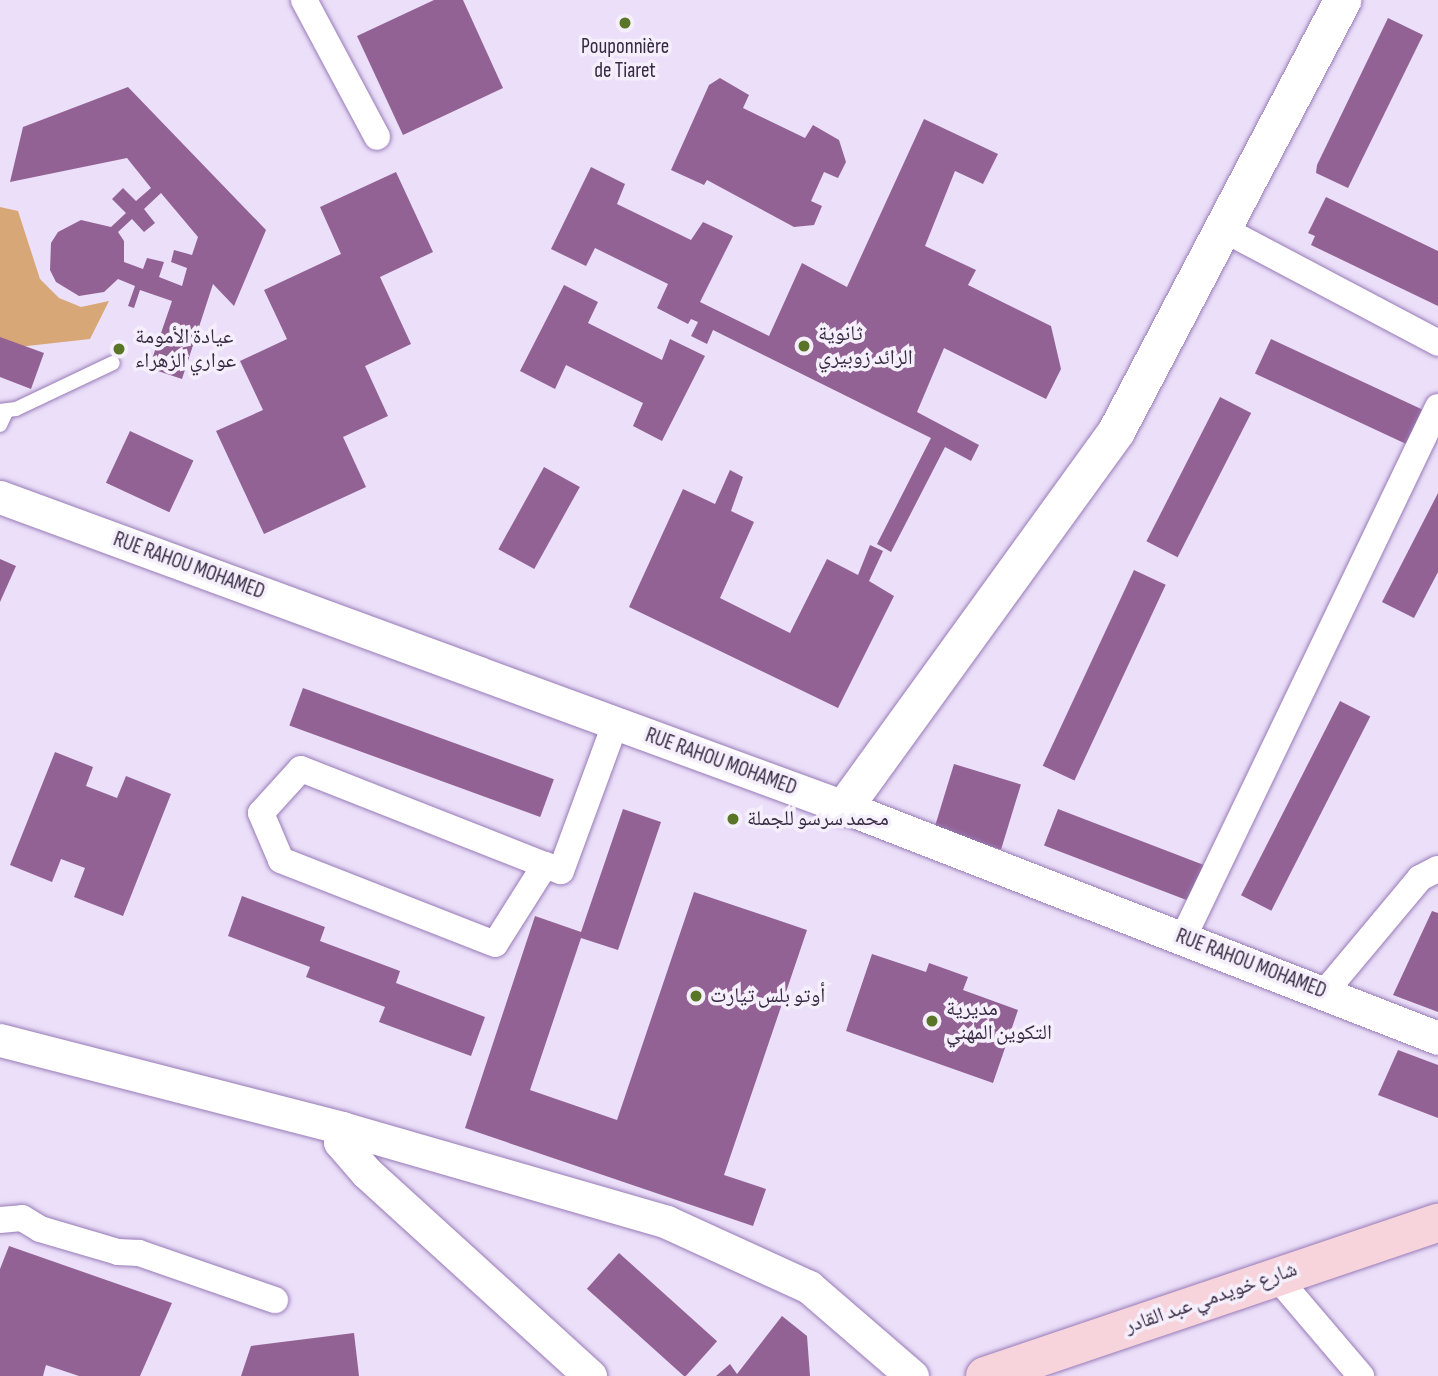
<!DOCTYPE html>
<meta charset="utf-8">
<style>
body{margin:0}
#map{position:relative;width:1438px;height:1376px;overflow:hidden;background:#ebdff9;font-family:"Sofia Sans Condensed","Noto Naskh Arabic",sans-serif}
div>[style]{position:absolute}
.green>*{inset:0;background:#d7a777}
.building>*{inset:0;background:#936294;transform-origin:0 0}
.roads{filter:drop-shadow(0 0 2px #987bb7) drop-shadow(0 0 2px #987bb7)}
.service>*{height:14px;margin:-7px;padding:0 7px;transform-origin:7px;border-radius:7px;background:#fff}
.minor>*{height:26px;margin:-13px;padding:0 13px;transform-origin:13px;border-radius:13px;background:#fff}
.tertiary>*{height:33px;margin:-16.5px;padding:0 16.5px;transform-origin:16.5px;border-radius:16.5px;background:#fff}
.secondary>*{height:37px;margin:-18.5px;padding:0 18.5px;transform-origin:18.5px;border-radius:18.5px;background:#fff}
.primary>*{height:38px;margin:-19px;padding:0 19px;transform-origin:19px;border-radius:19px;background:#f7d4db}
.dots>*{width:19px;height:19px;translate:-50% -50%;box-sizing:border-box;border:4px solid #f5effc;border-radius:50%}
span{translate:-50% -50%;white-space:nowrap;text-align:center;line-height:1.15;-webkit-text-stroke:7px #f5effc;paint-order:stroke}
.poi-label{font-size:21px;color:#362942}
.left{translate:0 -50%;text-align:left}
.street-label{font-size:21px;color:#362942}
</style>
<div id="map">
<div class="green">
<i style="clip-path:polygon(0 207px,18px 211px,40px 279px,59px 298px,81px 307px,109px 301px,90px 339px,0 349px)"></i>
</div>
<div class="building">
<i style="clip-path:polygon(434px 0,463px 0,503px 88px,403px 135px,357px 36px)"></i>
<i style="clip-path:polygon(1388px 18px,1423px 35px,1348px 188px,1316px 173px,1317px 165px)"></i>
<i style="clip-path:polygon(720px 78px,749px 95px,743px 108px,805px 138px,813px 125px,839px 140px,846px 162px,838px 178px,824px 172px,811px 201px,822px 206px,814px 225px,794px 227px,707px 180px,704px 185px,671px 170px,709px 85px)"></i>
<i style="clip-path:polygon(evenodd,128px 87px,266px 230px,234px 306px,213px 284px,182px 379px,149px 368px,172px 301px,140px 290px,134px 308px,128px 306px,135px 286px,118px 279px,104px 292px,79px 296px,56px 282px,50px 270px,51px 243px,58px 232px,81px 220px,111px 227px,126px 213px,112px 199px,123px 188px,136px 201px,151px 188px,127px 158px,10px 182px,23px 127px,128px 87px,161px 193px,198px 237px,192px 255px,174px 250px,171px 262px,187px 268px,182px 286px,159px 277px,164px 262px,147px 258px,143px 269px,124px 262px,124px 241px,118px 232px,132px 219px,144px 232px,155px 223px,144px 209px,161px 193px)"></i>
<i style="clip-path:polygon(924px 119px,998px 154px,983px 184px,955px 171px,925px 246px,976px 270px,968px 285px,1051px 326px,1061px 369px,1046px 399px,944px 348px,917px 412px,979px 445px,971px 461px,945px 447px,891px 552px,877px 544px,931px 438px,713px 330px,707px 344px,691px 336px,698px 322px,691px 319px,688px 324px,657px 308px,668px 284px,595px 248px,586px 266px,551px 249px,591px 167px,625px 184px,617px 204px,691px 240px,703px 222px,733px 236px,700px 302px,769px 336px,802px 263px,847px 287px)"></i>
<i style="clip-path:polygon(396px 172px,433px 252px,380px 277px,411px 344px,365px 366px,388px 416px,343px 437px,366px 487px,264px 534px,216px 431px,263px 410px,240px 361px,287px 339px,264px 290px,341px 254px,320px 207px)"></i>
<i style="clip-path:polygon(1326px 197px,1438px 251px,1438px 306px,1311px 245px,1315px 236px,1308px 233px)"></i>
<i style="clip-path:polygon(564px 285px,598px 302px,588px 323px,662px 360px,670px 339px,705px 356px,662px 441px,633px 426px,643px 403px,566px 365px,555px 389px,520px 371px)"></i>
<i style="clip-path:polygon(0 337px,44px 353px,31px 389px,0 377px)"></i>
<i style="left:1271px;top:339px;width:171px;height:38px;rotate:25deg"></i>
<i style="left:1220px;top:397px;width:35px;height:162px;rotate:27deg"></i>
<i style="left:130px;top:431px;width:70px;height:57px;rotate:25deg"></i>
<i style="left:544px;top:467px;width:41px;height:94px;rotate:29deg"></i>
<i style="clip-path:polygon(730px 470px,743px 477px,731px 511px,754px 522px,720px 598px,790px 633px,827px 559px,858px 575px,870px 545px,883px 551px,869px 581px,894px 596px,838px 708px,629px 607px,683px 489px,715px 504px)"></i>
<i style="clip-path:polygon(1438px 493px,1438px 572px,1414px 618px,1382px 602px)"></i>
<i style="clip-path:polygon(0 559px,16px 566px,0 602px)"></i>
<i style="left:1134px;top:570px;width:35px;height:216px;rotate:25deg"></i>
<i style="left:303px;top:688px;width:267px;height:40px;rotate:20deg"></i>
<i style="left:1340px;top:701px;width:34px;height:218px;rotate:27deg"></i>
<i style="clip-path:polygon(55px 752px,93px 767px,86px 786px,117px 798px,126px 776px,171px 794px,123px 916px,74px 897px,85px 868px,61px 859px,52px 882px,10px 865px)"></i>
<i style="left:954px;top:764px;width:70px;height:68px;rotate:17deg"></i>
<i style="clip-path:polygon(623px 809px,661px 822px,618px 950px,581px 938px,530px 1090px,617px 1120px,694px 892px,807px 930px,724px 1175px,766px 1189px,753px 1226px,465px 1128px,535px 916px,581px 932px)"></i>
<i style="left:1058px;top:809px;width:161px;height:39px;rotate:21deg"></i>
<i style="clip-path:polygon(242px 896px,325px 927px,320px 941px,400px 971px,396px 983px,485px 1017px,471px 1056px,379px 1022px,385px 1007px,306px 977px,310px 967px,228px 936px)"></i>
<i style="clip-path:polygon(1432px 911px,1438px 913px,1438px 1012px,1393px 995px)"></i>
<i style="clip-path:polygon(872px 954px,926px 972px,929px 963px,968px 977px,963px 990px,1018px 1010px,993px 1083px,846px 1031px)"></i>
<i style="clip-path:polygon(1398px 1050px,1438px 1065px,1438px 1118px,1378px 1095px)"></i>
<i style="clip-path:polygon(9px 1246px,172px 1303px,140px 1376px,79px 1376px,46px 1365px,43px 1376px,0 1376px,0 1269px)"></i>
<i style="left:619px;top:1253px;width:132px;height:48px;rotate:42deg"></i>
<i style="clip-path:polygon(782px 1316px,807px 1336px,810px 1376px,716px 1376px,730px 1364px,737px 1374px)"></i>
<i style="clip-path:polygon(354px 1333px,359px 1376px,241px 1376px,251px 1346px)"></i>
</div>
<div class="roads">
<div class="service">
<i style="left:0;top:411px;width:16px;rotate:-7deg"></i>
<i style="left:16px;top:409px;width:107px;rotate:-25.4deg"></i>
<i style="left:0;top:425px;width:14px;rotate:-65deg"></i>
</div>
<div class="minor">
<i style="left:304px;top:0;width:155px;rotate:61.9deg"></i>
<i style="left:1225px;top:230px;width:241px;rotate:27.9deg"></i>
<i style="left:545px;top:865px;width:93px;rotate:122.3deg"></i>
<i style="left:495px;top:944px;width:230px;rotate:-158.6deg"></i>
<i style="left:281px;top:860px;width:51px;rotate:-113.1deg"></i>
<i style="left:261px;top:813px;width:59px;rotate:-47.7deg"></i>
<i style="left:301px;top:769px;width:262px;rotate:21.5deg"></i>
<i style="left:545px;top:865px;width:17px;rotate:21deg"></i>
<i style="left:561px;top:871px;width:157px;rotate:-69.8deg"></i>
<i style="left:1183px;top:938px;width:589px;rotate:-64.35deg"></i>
<i style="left:1324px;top:993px;width:150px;rotate:-50.1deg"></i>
<i style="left:1420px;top:878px;width:20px;rotate:-27deg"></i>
<i style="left:0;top:1220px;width:22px;rotate:-5deg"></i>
<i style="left:22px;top:1218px;width:21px;rotate:31deg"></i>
<i style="left:40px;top:1229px;width:81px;rotate:16.4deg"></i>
<i style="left:118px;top:1252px;width:21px;rotate:3deg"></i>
<i style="left:139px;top:1253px;width:144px;rotate:19.1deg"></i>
<i style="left:1275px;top:1275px;width:133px;rotate:49.6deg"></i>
</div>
<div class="tertiary">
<i style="left:0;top:497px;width:899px;rotate:20.17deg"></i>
<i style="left:844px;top:807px;width:637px;rotate:21.25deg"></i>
<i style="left:0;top:1040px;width:353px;rotate:14.4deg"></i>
<i style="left:342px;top:1128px;width:338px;rotate:16.1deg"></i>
<i style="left:667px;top:1222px;width:156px;rotate:24.6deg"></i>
<i style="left:809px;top:1287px;width:136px;rotate:40.8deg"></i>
<i style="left:342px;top:1128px;width:14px;rotate:98deg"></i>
<i style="left:340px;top:1142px;width:40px;rotate:49deg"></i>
<i style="left:366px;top:1172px;width:303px;rotate:42.3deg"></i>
</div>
<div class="secondary">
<i style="left:844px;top:807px;width:464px;rotate:-54.1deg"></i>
<i style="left:1116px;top:431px;width:487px;rotate:-62.3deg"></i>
</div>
<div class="primary">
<i style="left:985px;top:1376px;width:478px;rotate:-18.7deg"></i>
</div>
</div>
<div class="dots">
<i style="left:625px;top:23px;background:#5a7428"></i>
<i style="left:804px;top:346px;background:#5a7428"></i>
<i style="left:119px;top:349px;background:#5a7428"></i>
<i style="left:733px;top:819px;background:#5a7428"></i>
<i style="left:696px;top:996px;background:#5a7428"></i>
<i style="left:932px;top:1021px;background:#5a7428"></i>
</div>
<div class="poi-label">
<span style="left:625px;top:59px">Pouponnière<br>de Tiaret</span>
<span class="left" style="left:818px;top:346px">ثانوية<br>الرائد زوبيري</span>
<span class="left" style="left:135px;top:349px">عيادة الأمومة<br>عواري الزهراء</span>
<span class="left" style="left:747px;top:819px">محمد سرسو للجملة</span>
<span class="left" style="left:710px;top:996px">أوتو بلس تيارت</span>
<span class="left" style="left:946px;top:1021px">مديرية<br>التكوين المهني</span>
</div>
<div class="street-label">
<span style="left:189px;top:566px;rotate:20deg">RUE RAHOU MOHAMED</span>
<span style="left:721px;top:762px;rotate:20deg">RUE RAHOU MOHAMED</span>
<span style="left:1251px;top:964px;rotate:21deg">RUE RAHOU MOHAMED</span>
<span style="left:1211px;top:1298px;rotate:-19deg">شارع خويدمي عبد القادر</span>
</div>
</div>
